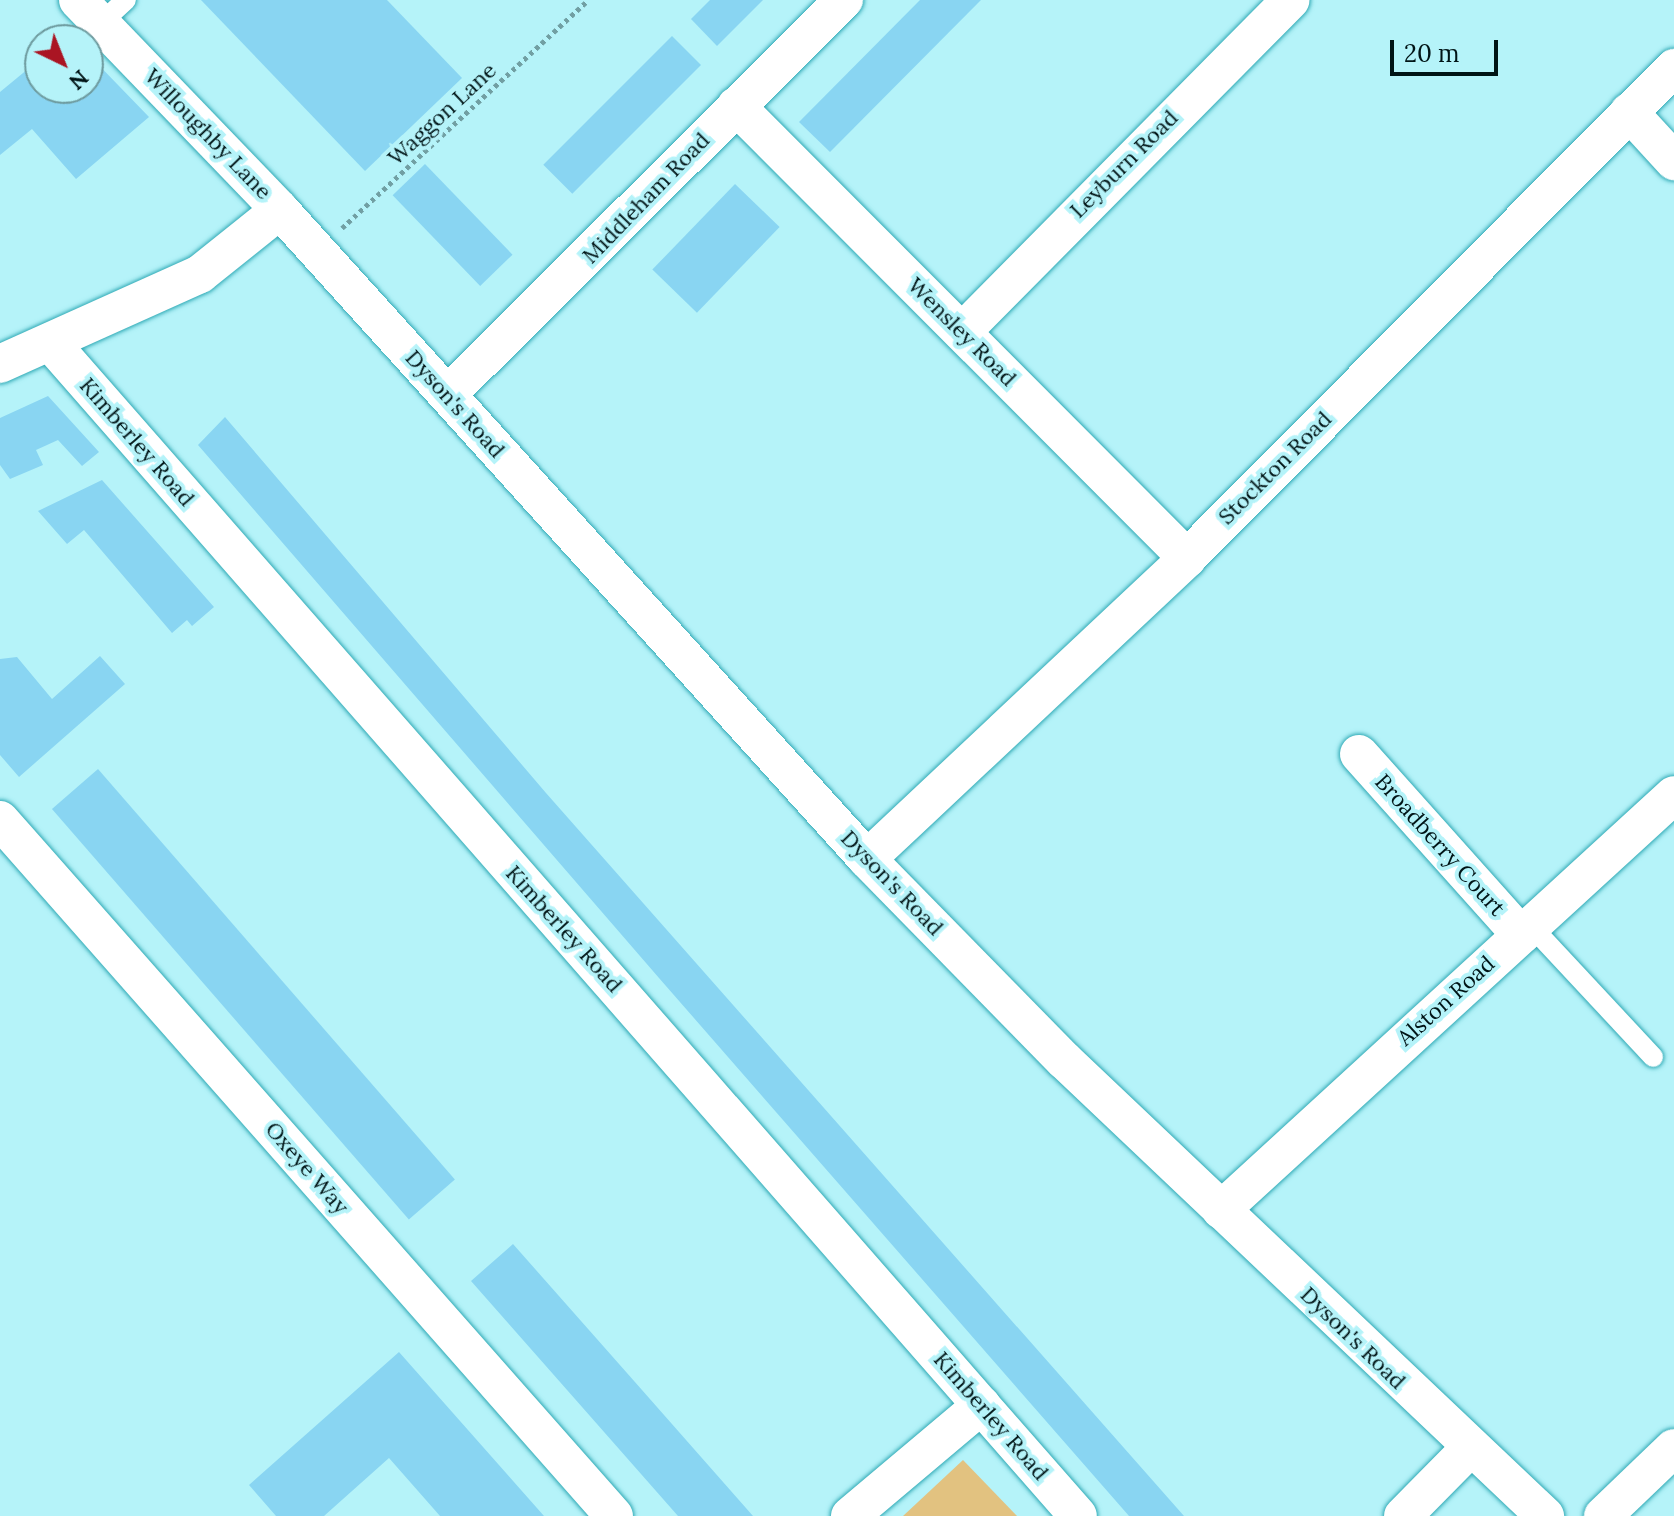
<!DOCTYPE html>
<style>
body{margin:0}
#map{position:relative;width:1674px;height:1516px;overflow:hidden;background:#b5f3f9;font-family:Lora,serif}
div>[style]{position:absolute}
.green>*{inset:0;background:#e2c280}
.building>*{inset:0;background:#89d5f2;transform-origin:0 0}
.path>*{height:5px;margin-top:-2.5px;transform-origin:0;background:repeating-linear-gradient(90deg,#719fa3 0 4px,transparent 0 8px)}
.roads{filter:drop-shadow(0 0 2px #2fa9b5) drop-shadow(0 0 2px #2fa9b5)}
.lane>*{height:20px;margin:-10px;padding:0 10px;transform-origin:10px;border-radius:10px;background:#fff}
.street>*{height:38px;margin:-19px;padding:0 19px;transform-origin:19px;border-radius:19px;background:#fff}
span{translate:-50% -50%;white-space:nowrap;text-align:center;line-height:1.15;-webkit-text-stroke:8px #b5f3f9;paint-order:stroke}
.street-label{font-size:22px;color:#001416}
.north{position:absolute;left:24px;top:24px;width:80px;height:80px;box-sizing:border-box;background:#b5f3f9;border:2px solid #6d9a9e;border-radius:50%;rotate:137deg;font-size:22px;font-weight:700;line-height:32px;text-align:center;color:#001416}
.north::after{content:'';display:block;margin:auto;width:28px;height:36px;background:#aa1523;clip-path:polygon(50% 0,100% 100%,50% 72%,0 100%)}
.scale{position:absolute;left:1390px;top:40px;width:108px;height:36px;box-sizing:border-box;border:4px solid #001416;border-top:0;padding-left:10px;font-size:24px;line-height:28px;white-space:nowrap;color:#001416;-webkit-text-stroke:6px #b5f3f9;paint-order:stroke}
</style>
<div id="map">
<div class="green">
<i style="clip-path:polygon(963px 1460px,1017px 1516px,903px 1516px)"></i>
</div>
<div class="building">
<i style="clip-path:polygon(201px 0,387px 0,462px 78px,365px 171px)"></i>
<i style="clip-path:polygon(710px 0,763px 0,717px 46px,691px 19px)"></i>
<i style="clip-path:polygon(920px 0,981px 0,830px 152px,799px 122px)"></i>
<i style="left:672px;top:36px;width:41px;height:182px;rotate:45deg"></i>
<i style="clip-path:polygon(88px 54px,149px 117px,76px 179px,32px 129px,0 155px,0 92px,40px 59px,40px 88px,88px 88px)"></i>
<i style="left:425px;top:164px;width:126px;height:45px;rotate:46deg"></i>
<i style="left:735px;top:184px;width:62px;height:119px;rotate:44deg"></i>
<i style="clip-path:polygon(48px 396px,99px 452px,82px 466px,58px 440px,36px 450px,43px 465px,10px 479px,0 465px,0 418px)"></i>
<i style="clip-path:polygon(225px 417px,546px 793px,1184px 1516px,1129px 1516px,659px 978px,198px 445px)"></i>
<i style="clip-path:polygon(102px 480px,214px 607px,192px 626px,187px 620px,172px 633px,84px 530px,67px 544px,38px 511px)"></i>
<i style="clip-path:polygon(100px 656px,125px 684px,19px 777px,0 755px,0 659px,17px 657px,52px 699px)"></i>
<i style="left:98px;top:769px;width:544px;height:61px;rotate:49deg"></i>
<i style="clip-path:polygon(513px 1244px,642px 1390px,753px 1516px,678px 1516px,575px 1399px,471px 1281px)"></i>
<i style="clip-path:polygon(399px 1352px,544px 1516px,440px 1516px,389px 1458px,324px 1516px,276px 1516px,249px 1485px)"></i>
</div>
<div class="path">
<i style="left:342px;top:228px;width:335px;rotate:-42.8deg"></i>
</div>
<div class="roads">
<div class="lane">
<i style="left:101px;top:23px;width:34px;rotate:-43deg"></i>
<i style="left:1531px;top:926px;width:179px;rotate:47deg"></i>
</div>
<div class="street">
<i style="left:78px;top:0;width:291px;rotate:46.1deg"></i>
<i style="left:280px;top:210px;width:875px;rotate:47.87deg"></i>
<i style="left:867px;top:859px;width:281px;rotate:45.6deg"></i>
<i style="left:1064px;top:1060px;width:663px;rotate:43.47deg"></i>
<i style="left:736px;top:106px;width:639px;rotate:45.06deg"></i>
<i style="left:1629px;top:112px;width:67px;rotate:47.4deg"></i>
<i style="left:962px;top:332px;width:467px;rotate:-45.3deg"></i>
<i style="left:50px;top:342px;width:1560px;rotate:48.79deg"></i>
<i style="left:0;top:364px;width:219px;rotate:-24.2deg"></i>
<i style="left:200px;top:274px;width:102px;rotate:-38.7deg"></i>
<i style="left:447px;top:395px;width:560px;rotate:-44.86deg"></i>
<i style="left:1359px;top:754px;width:243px;rotate:48.2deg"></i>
<i style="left:0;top:820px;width:928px;rotate:48.58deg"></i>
<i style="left:867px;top:859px;width:439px;rotate:-43.2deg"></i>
<i style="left:1187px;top:558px;width:691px;rotate:-45.18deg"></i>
<i style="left:1221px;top:1210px;width:614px;rotate:-42.49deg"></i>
<i style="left:850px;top:1516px;width:172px;rotate:-40.1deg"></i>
<i style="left:1403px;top:1516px;width:93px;rotate:-45.4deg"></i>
<i style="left:1603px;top:1516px;width:98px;rotate:-43.8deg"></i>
</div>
</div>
<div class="street-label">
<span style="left:442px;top:114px;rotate:-43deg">Waggon Lane</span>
<span style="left:208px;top:134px;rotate:46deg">Willoughby Lane</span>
<span style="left:1124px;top:164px;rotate:-45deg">Leyburn Road</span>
<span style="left:646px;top:198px;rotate:-46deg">Middleham Road</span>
<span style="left:962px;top:332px;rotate:45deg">Wensley Road</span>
<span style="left:455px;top:404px;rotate:48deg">Dyson's Road</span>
<span style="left:137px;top:442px;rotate:49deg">Kimberley Road</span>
<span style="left:1275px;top:468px;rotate:-45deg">Stockton Road</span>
<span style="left:1440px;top:845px;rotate:48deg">Broadberry Court</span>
<span style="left:892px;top:883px;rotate:46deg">Dyson's Road</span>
<span style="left:564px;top:929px;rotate:48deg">Kimberley Road</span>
<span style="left:1446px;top:1001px;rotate:-42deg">Alston Road</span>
<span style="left:307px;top:1168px;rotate:49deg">Oxeye Way</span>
<span style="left:1353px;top:1338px;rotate:44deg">Dyson's Road</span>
<span style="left:991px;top:1416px;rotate:49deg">Kimberley Road</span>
</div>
<div class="north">N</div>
<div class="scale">20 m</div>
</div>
